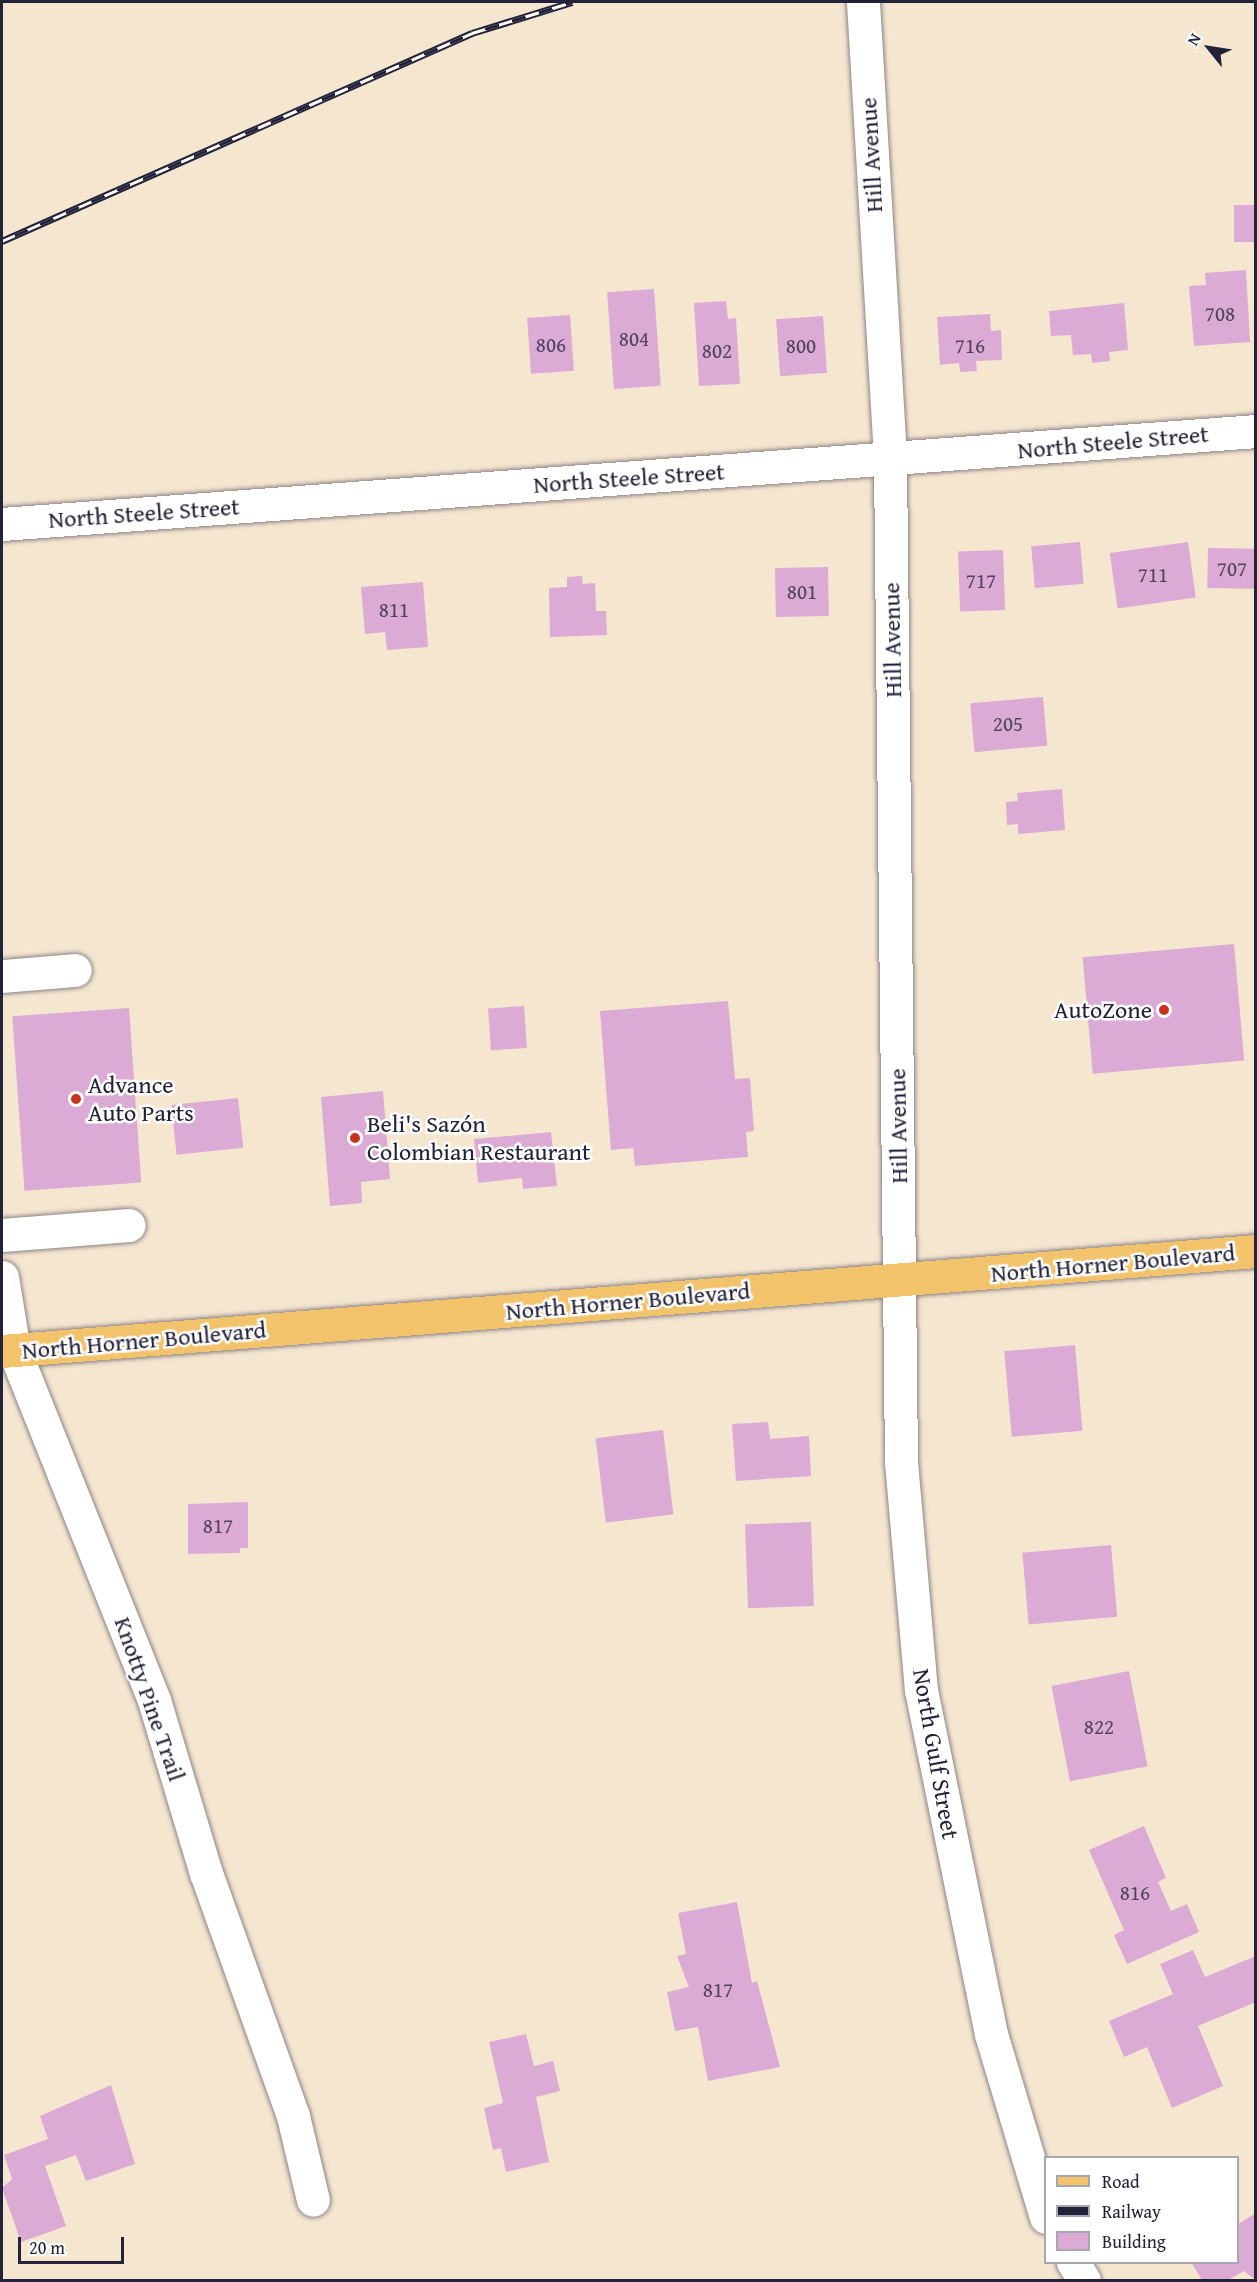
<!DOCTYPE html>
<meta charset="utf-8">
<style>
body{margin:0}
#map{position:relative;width:1257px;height:2282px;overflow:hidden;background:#f5e6d0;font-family:"Gentium Book Plus",serif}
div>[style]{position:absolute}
.building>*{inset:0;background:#dbabd6;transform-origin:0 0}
.roads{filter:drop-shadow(0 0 2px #8c8486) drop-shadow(0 0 2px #8c8486)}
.minor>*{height:33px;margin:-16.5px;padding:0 16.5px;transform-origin:16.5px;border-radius:16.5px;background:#fff}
.major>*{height:33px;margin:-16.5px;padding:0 16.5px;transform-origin:16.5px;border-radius:16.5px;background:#f2c36a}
.rail>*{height:7px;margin-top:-3.5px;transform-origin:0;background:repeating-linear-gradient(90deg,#fff 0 14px,#22223b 0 28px);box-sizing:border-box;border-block:2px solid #22223b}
.dots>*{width:16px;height:16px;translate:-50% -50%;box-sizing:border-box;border:3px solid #fff;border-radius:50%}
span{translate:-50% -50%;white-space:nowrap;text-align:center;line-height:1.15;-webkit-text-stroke:5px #fff;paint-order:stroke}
.number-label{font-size:21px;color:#504462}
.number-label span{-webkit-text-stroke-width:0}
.street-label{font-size:24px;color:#22223b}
.poi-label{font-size:24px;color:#22223b}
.right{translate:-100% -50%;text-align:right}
.left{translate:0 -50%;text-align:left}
.frame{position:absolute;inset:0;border:3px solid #22223b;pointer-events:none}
.legend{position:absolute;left:1044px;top:2156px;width:195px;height:108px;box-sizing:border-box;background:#fff;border:2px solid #a7a7b1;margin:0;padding:8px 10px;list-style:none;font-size:18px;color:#22223b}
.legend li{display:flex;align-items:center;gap:12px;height:30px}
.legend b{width:30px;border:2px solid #a7a7b1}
.north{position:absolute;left:1179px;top:18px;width:60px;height:60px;-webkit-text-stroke:4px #fff;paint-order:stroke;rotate:300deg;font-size:16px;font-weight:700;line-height:24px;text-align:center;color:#22223b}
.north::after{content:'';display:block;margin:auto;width:21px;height:27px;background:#22223b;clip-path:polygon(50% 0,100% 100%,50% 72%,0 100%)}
.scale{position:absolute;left:18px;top:2237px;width:106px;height:27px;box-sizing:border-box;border:3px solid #22223b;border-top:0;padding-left:8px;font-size:18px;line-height:21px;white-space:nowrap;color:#22223b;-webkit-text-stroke:4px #fff;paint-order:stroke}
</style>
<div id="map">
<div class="building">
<i style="left:1256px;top:205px;width:37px;height:22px;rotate:90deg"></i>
<i style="clip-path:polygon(1246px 270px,1250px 342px,1194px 346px,1189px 286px,1206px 285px,1205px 273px)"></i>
<i style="left:654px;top:289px;width:97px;height:47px;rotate:86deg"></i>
<i style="clip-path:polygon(726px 301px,728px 319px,736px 318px,740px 384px,699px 386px,694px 303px)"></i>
<i style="clip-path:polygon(1124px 303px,1128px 350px,1109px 352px,1110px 361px,1092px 363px,1091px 354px,1073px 355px,1071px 335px,1051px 336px,1049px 311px)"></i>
<i style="clip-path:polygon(990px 314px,991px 331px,1001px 330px,1002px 360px,976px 361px,977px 371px,960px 372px,959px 363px,940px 365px,937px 317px)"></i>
<i style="left:570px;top:315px;width:56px;height:43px;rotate:86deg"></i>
<i style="left:823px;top:316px;width:57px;height:47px;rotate:86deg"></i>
<i style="left:1080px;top:542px;width:42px;height:49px;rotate:85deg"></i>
<i style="left:1188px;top:542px;width:56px;height:79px;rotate:82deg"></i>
<i style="left:1208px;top:548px;width:48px;height:40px;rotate:1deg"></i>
<i style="left:1003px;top:550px;width:60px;height:45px;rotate:88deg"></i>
<i style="left:828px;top:567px;width:49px;height:53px;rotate:89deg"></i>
<i style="clip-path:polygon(582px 576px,583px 584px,595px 583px,596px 611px,606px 611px,607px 635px,550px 637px,549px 588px,567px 587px,567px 577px)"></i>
<i style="clip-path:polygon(423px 582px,428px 647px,387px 650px,385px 632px,365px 634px,361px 587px)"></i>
<i style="left:1043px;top:697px;width:49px;height:73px;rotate:85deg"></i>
<i style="clip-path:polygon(1062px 789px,1065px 830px,1018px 834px,1018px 824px,1007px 825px,1006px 802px,1018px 801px,1017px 793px)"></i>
<i style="left:1234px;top:944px;width:117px;height:152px;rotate:85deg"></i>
<i style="clip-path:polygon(728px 1001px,735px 1079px,750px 1078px,754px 1131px,746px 1132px,748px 1157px,635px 1166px,633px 1148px,611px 1150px,600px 1011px)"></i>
<i style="left:524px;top:1006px;width:42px;height:36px;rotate:86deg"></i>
<i style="left:129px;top:1008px;width:175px;height:117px;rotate:86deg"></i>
<i style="clip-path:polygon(383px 1091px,390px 1179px,361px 1182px,362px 1203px,330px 1206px,321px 1097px)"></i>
<i style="left:238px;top:1098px;width:50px;height:67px;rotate:84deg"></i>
<i style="clip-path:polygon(551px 1132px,557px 1186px,523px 1189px,522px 1178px,478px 1183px,474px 1139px)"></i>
<i style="left:1075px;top:1345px;width:86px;height:71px;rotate:85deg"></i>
<i style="clip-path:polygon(768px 1422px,770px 1439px,809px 1436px,811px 1476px,736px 1481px,732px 1424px)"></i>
<i style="left:663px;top:1430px;width:85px;height:68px;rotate:83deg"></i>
<i style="clip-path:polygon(248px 1502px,248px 1548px,240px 1548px,240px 1553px,188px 1554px,188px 1504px)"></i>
<i style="left:811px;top:1522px;width:84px;height:66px;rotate:88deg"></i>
<i style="left:1111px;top:1545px;width:72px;height:89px;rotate:85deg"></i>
<i style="left:1129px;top:1671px;width:97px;height:79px;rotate:79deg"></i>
<i style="clip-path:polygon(1144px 1826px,1166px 1878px,1158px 1882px,1171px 1911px,1187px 1904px,1199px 1932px,1127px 1964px,1114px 1935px,1124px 1930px,1089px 1850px)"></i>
<i style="clip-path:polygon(737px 1902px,752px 1983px,757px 1981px,780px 2067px,708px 2081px,698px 2027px,675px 2031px,667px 1992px,689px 1987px,677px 1956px,686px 1954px,678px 1913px)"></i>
<i style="clip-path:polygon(1193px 1950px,1205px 1977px,1256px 1956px,1256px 2002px,1198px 2026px,1223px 2086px,1172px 2108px,1147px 2047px,1124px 2057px,1109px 2021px,1173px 1994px,1160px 1964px)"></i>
<i style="clip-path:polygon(526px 2034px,534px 2066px,553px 2061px,560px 2091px,536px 2097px,549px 2162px,506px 2172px,501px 2148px,493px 2150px,484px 2108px,503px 2103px,489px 2042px)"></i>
<i style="clip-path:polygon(111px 2085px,135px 2164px,86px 2181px,76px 2155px,45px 2166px,66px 2226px,21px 2242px,2px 2188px,12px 2179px,4px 2155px,48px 2139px,40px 2116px)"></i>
<i style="clip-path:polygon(1256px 2213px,1256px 2280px,1244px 2271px,1228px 2280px,1202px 2280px,1191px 2262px,1238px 2262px,1238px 2224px)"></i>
</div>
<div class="roads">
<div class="minor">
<i style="left:863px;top:2px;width:460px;rotate:86.6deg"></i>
<i style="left:890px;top:461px;width:1001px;rotate:89.37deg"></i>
<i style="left:901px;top:1462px;width:229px;rotate:85deg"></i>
<i style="left:921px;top:1690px;width:351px;rotate:78.5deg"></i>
<i style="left:991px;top:2034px;width:191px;rotate:73.3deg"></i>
<i style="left:2px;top:524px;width:1257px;rotate:-4.24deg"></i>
<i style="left:2px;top:976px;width:73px;rotate:-4.7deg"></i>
<i style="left:2px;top:1235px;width:127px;rotate:-4.5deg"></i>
<i style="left:2px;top:1277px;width:74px;rotate:80.7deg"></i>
<i style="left:14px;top:1350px;width:377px;rotate:68.2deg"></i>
<i style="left:154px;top:1700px;width:181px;rotate:73.3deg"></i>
<i style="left:206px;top:1873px;width:258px;rotate:70.3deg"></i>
<i style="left:293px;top:2116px;width:86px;rotate:76.6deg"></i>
<i style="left:1073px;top:2262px;width:21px;rotate:59deg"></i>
</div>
<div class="major">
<i style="left:2px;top:1351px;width:1258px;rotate:-4.56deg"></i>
</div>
</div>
<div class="rail">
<i style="left:2px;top:241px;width:514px;rotate:-23.87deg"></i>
<i style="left:472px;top:33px;width:105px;rotate:-17.2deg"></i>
</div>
<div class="dots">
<i style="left:1164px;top:1010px;background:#c8321e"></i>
<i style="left:76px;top:1099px;background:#c8321e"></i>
<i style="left:355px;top:1138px;background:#c8321e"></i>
</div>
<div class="number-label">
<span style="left:1220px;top:314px">708</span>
<span style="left:634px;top:339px">804</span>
<span style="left:551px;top:345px">806</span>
<span style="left:801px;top:346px">800</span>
<span style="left:970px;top:346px">716</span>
<span style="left:717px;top:351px">802</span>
<span style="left:1232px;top:569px">707</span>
<span style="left:1153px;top:575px">711</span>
<span style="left:981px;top:581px">717</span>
<span style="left:802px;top:592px">801</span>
<span style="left:394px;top:610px">811</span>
<span style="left:1008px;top:724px">205</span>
<span style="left:218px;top:1526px">817</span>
<span style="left:1099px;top:1727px">822</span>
<span style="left:1135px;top:1893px">816</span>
<span style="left:718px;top:1990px">817</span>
</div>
<div class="street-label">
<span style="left:871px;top:155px;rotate:-93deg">Hill Avenue</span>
<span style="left:1113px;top:442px;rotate:-5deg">North Steele Street</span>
<span style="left:629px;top:478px;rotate:-4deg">North Steele Street</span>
<span style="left:144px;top:513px;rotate:-4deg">North Steele Street</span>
<span style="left:892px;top:640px;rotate:-91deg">Hill Avenue</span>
<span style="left:898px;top:1126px;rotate:-91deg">Hill Avenue</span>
<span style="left:1113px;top:1263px;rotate:-5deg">North Horner Boulevard</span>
<span style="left:628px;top:1301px;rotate:-5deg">North Horner Boulevard</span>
<span style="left:144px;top:1340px;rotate:-5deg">North Horner Boulevard</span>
<span style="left:150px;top:1699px;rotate:71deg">Knotty Pine Trail</span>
<span style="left:936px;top:1754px;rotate:80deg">North Gulf Street</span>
</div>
<div class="poi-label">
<span class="right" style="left:1152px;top:1010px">AutoZone</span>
<span class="left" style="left:88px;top:1099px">Advance<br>Auto Parts</span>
<span class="left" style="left:367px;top:1138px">Beli's Sazón<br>Colombian Restaurant</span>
</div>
<div class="frame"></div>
<ul class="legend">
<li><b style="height:8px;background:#f2c36a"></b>Road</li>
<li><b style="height:8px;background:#22223b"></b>Railway</li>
<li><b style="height:16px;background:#dbabd6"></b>Building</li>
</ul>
<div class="north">N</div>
<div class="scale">20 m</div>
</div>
